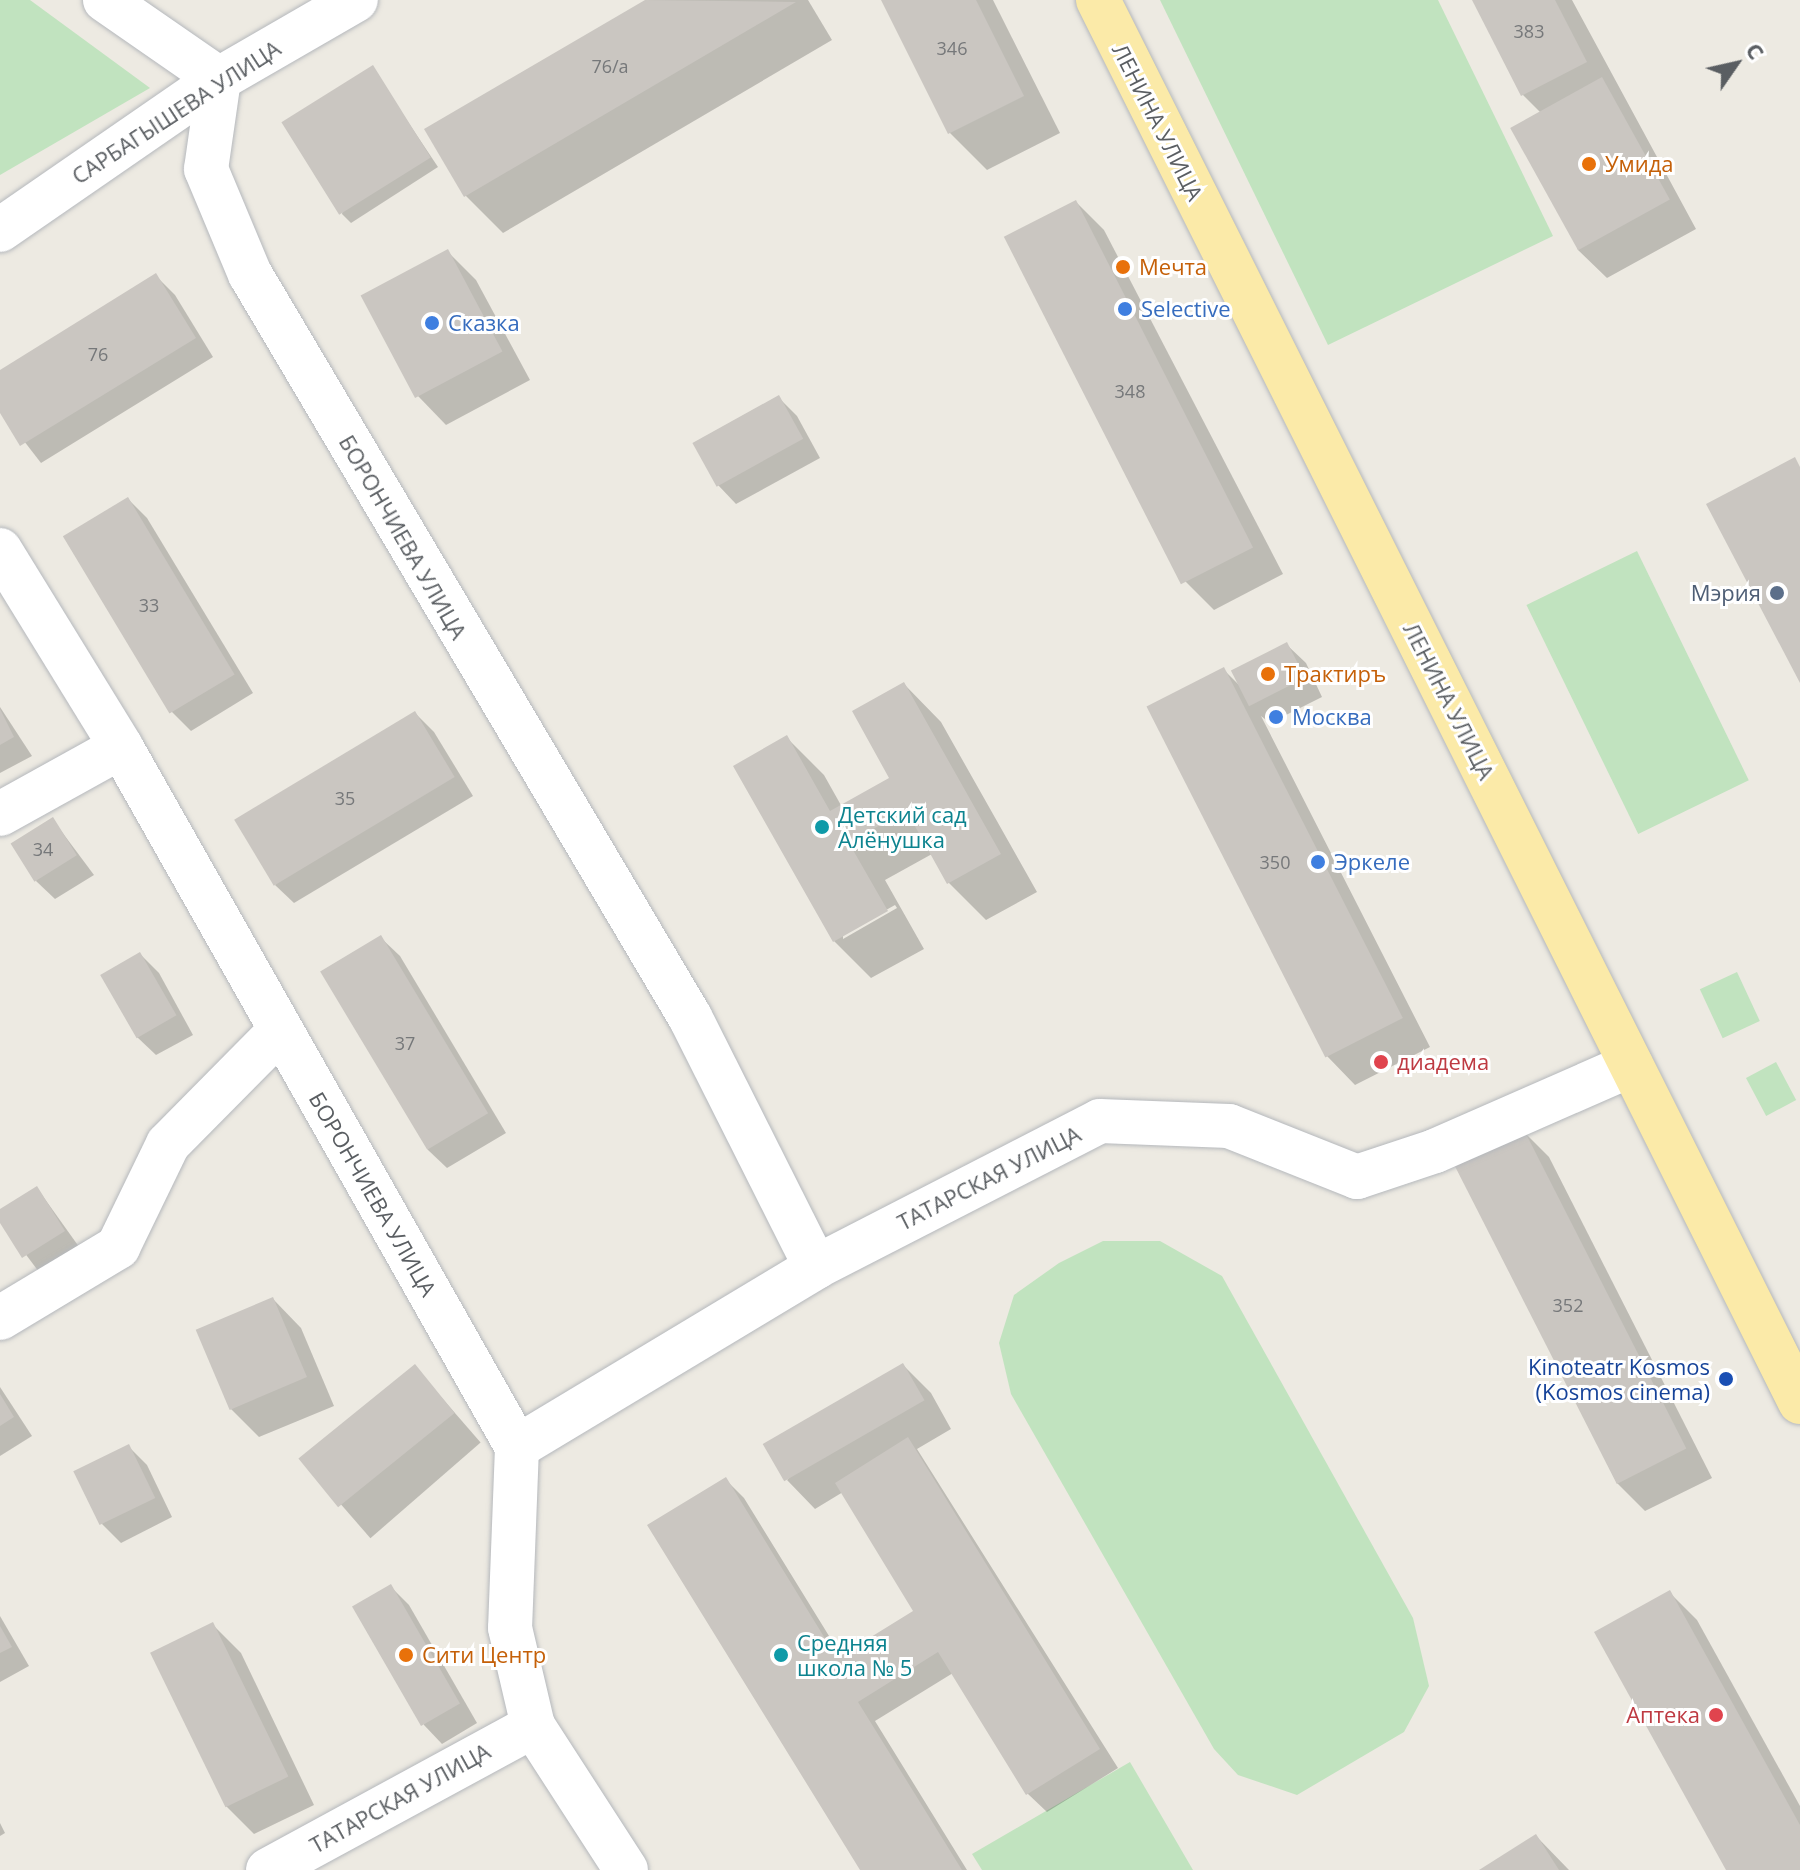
<!DOCTYPE html>
<meta charset="utf-8">
<style>
body{margin:0}
#map{position:relative;width:1800px;height:1870px;overflow:hidden;background:#edeae2;font-family:"Open Sans",sans-serif}
div>[style]{position:absolute}
.green>*{inset:0;background:#c1e3bf;transform-origin:0 0}
.shadow>*{inset:0;background:#0003;transform-origin:0 0}
.building>*{inset:0;background:#cac6c1;transform-origin:0 0}
.roads{filter:drop-shadow(0 0 2px #b5b8bc) drop-shadow(0 0 2px #b5b8bc)}
.minor>*{height:44px;margin:-22px;padding:0 22px;transform-origin:22px;border-radius:22px;background:#fff}
.major>*{height:44px;margin:-22px;padding:0 22px;transform-origin:22px;border-radius:22px;background:#fbeaa8}
.dots>*{width:22px;height:22px;translate:-50% -50%;box-sizing:border-box;border:4px solid #fff;border-radius:50%}
span{translate:-50% -50%;white-space:nowrap;text-align:center;line-height:1.15;-webkit-text-stroke:6px #fff;paint-order:stroke}
.number-label{font-size:18px;color:#76787a}
.number-label span{-webkit-text-stroke-width:0}
.street-label{font-size:22px;color:#5a5e62}
.food-label{font-size:22px;color:#c56008}
.left{translate:0 -50%;text-align:left}
.shop-label{font-size:22px;color:#366cbe}
.service-label{font-size:22px;color:#4e5e75}
.right{translate:-100% -50%;text-align:right}
.culture-label{font-size:22px;color:#0d838f}
.health-label{font-size:22px;color:#be3a42}
.transit-label{font-size:22px;color:#164399}
.north{position:absolute;left:1696px;top:24px;width:80px;height:80px;-webkit-text-stroke:6px #fff;paint-order:stroke;rotate:56deg;font-size:22px;font-weight:700;line-height:32px;text-align:center;color:#5a5e62}
.north::after{content:'';display:block;margin:auto;width:28px;height:36px;background:#5a5e62;clip-path:polygon(50% 0,100% 100%,50% 72%,0 100%)}
</style>
<div id="map">
<div class="green">
<i style="clip-path:polygon(0 0,30px 0,150px 88px,0 175px)"></i>
<i style="clip-path:polygon(1160px 0,1438px 0,1553px 236px,1328px 345px)"></i>
<i style="left:1637px;top:551px;width:255px;height:123px;rotate:64deg"></i>
<i style="left:1737px;top:972px;width:54px;height:41px;rotate:65deg"></i>
<i style="left:1776px;top:1062px;width:43px;height:34px;rotate:62deg"></i>
<i style="clip-path:polygon(1103px 1241px,1160px 1241px,1222px 1276px,1413px 1618px,1429px 1686px,1404px 1732px,1297px 1795px,1238px 1775px,1214px 1749px,1011px 1394px,999px 1343px,1014px 1295px,1059px 1263px)"></i>
<i style="clip-path:polygon(1130px 1762px,1193px 1870px,982px 1870px,972px 1854px)"></i>
</div>
<div class="shadow">
<i style="clip-path:polygon(649px 0,808px 0,832px 40px,503px 233px,466px 196px,427px 130px)"></i>
<i style="clip-path:polygon(883px 0,993px 0,1060px 133px,987px 170px,950px 133px)"></i>
<i style="clip-path:polygon(1474px 0,1572px 0,1696px 229px,1607px 278px,1578px 250px,1541px 113px,1523px 95px)"></i>
<i style="clip-path:polygon(372px 68px,438px 167px,351px 223px,342px 214px)"></i>
<i style="clip-path:polygon(1076px 202px,1104px 230px,1283px 574px,1214px 610px,1186px 582px)"></i>
<i style="clip-path:polygon(448px 252px,476px 280px,530px 380px,446px 425px,418px 396px)"></i>
<i style="clip-path:polygon(156px 276px,175px 295px,213px 357px,41px 463px,0 410px,0 372px)"></i>
<i style="clip-path:polygon(778px 397px,797px 416px,820px 458px,736px 504px,718px 485px)"></i>
<i style="clip-path:polygon(128px 499px,147px 518px,253px 693px,191px 731px,172px 712px,66px 537px)"></i>
<i style="clip-path:polygon(1287px 645px,1306px 663px,1322px 697px,1270px 723px,1261px 716px,1430px 1047px,1355px 1085px,1327px 1056px,1224px 670px,1240px 686px)"></i>
<i style="clip-path:polygon(evenodd,904px 684px,941px 722px,1037px 892px,986px 920px,949px 883px,932px 854px,885px 880px,924px 949px,871px 978px,834px 941px,787px 738px,824px 775px,842px 807px,892px 779px,904px 684px,895px 905px,897px 908px,843px 939px,843px 934px,895px 905px)"></i>
<i style="clip-path:polygon(0 707px,32px 756px,0 773px)"></i>
<i style="clip-path:polygon(415px 713px,434px 732px,473px 796px,294px 903px,275px 885px)"></i>
<i style="clip-path:polygon(53px 820px,94px 875px,55px 899px,36px 881px)"></i>
<i style="clip-path:polygon(381px 938px,400px 956px,506px 1133px,447px 1168px,428px 1150px)"></i>
<i style="clip-path:polygon(140px 954px,159px 973px,193px 1035px,156px 1055px,137px 1037px)"></i>
<i style="clip-path:polygon(1521px 1129px,1549px 1157px,1712px 1478px,1645px 1511px,1617px 1483px,1455px 1162px)"></i>
<i style="clip-path:polygon(37px 1188px,82px 1251px,42px 1276px,0 1220px,0 1211px)"></i>
<i style="clip-path:polygon(273px 1299px,301px 1328px,334px 1406px,259px 1437px,231px 1409px)"></i>
<i style="clip-path:polygon(903px 1365px,931px 1393px,951px 1429px,917px 1449px,1118px 1768px,1047px 1812px,1028px 1794px,953px 1673px,875px 1721px,967px 1870px,862px 1870px,725px 1479px,744px 1498px,842px 1657px,916px 1611px,843px 1492px,815px 1509px,787px 1480px)"></i>
<i style="left:415px;top:1367px;width:100px;height:146px;rotate:49deg"></i>
<i style="clip-path:polygon(0 1387px,32px 1436px,0 1456px)"></i>
<i style="clip-path:polygon(128px 1446px,147px 1465px,172px 1517px,121px 1543px,102px 1524px)"></i>
<i style="clip-path:polygon(390px 1586px,409px 1605px,477px 1723px,442px 1744px,424px 1725px)"></i>
<i style="clip-path:polygon(1669px 1592px,1697px 1620px,1800px 1806px,1800px 1870px,1728px 1870px)"></i>
<i style="clip-path:polygon(0 1616px,29px 1666px,0 1682px)"></i>
<i style="clip-path:polygon(212px 1624px,241px 1653px,314px 1805px,254px 1834px,226px 1806px)"></i>
<i style="clip-path:polygon(0 1823px,5px 1833px,0 1836px)"></i>
<i style="clip-path:polygon(1536px 1836px,1569px 1870px,1483px 1870px)"></i>
</div>
<div class="building">
<i style="clip-path:polygon(645px 0,796px 2px,464px 197px,424px 129px)"></i>
<i style="clip-path:polygon(881px 0,976px 0,1024px 96px,948px 134px)"></i>
<i style="clip-path:polygon(1472px 0,1555px 0,1587px 62px,1521px 96px)"></i>
<i style="left:373px;top:65px;width:109px;height:108px;rotate:58deg"></i>
<i style="left:1602px;top:77px;width:140px;height:105px;rotate:61deg"></i>
<i style="left:1076px;top:200px;width:390px;height:81px;rotate:63deg"></i>
<i style="left:448px;top:249px;width:116px;height:99px;rotate:62deg"></i>
<i style="clip-path:polygon(156px 273px,196px 338px,20px 446px,0 413px,0 370px)"></i>
<i style="left:779px;top:395px;width:50px;height:99px;rotate:61deg"></i>
<i style="clip-path:polygon(1795px 457px,1800px 467px,1800px 683px,1706px 504px)"></i>
<i style="left:128px;top:497px;width:207px;height:76px;rotate:59deg"></i>
<i style="left:1287px;top:642px;width:40px;height:63px;rotate:63deg"></i>
<i style="left:1224px;top:667px;width:394px;height:87px;rotate:63deg"></i>
<i style="clip-path:polygon(904px 682px,1001px 854px,947px 884px,906px 810px,849px 843px,888px 911px,833px 942px,733px 766px,787px 735px,830px 811px,889px 778px,852px 711px)"></i>
<i style="clip-path:polygon(0 709px,14px 737px,0 745px)"></i>
<i style="left:415px;top:711px;width:77px;height:211px;rotate:59deg"></i>
<i style="left:53px;top:817px;width:45px;height:50px;rotate:58deg"></i>
<i style="left:381px;top:935px;width:208px;height:71px;rotate:59deg"></i>
<i style="left:140px;top:952px;width:73px;height:46px;rotate:60deg"></i>
<i style="left:1522px;top:1126px;width:362px;height:78px;rotate:63deg"></i>
<i style="clip-path:polygon(37px 1186px,65px 1231px,22px 1258px,0 1223px,0 1209px)"></i>
<i style="left:273px;top:1297px;width:87px;height:84px;rotate:67deg"></i>
<i style="left:903px;top:1363px;width:43px;height:162px;rotate:60deg"></i>
<i style="left:415px;top:1364px;width:63px;height:150px;rotate:51deg"></i>
<i style="clip-path:polygon(0 1394px,14px 1417px,0 1426px)"></i>
<i style="clip-path:polygon(908px 1437px,1100px 1749px,1026px 1795px,938px 1652px,858px 1702px,962px 1870px,860px 1870px,647px 1525px,726px 1477px,837px 1658px,913px 1611px,835px 1483px)"></i>
<i style="left:129px;top:1444px;width:60px;height:62px;rotate:64deg"></i>
<i style="left:391px;top:1584px;width:138px;height:45px;rotate:60deg"></i>
<i style="clip-path:polygon(1670px 1590px,1800px 1825px,1800px 1870px,1726px 1870px,1594px 1632px)"></i>
<i style="left:213px;top:1622px;width:172px;height:70px;rotate:64deg"></i>
<i style="clip-path:polygon(0 1626px,12px 1647px,0 1653px)"></i>
<i style="clip-path:polygon(1536px 1834px,1559px 1870px,1479px 1870px)"></i>
</div>
<div class="roads">
<div class="minor">
<i style="left:105px;top:0;width:139px;rotate:34.7deg"></i>
<i style="left:219px;top:79px;width:91px;rotate:98.2deg"></i>
<i style="left:206px;top:169px;width:114px;rotate:67.3deg"></i>
<i style="left:250px;top:274px;width:864px;rotate:59.37deg"></i>
<i style="left:690px;top:1017px;width:280px;rotate:63.3deg"></i>
<i style="left:0;top:230px;width:266px;rotate:-34.6deg"></i>
<i style="left:219px;top:79px;width:158px;rotate:-30deg"></i>
<i style="left:0;top:550px;width:231px;rotate:58.4deg"></i>
<i style="left:121px;top:747px;width:804px;rotate:60.5deg"></i>
<i style="left:517px;top:1447px;width:181px;rotate:92.2deg"></i>
<i style="left:510px;top:1628px;width:101px;rotate:76.8deg"></i>
<i style="left:533px;top:1726px;width:171px;rotate:57.1deg"></i>
<i style="left:0;top:814px;width:138px;rotate:-29deg"></i>
<i style="left:0;top:1318px;width:138px;rotate:-31deg"></i>
<i style="left:118px;top:1247px;width:114px;rotate:-64.1deg"></i>
<i style="left:168px;top:1144px;width:159px;rotate:-45.3deg"></i>
<i style="left:517px;top:1447px;width:349px;rotate:-31deg"></i>
<i style="left:816px;top:1267px;width:319px;rotate:-27.2deg"></i>
<i style="left:1100px;top:1121px;width:129px;rotate:2.2deg"></i>
<i style="left:1229px;top:1126px;width:138px;rotate:21.7deg"></i>
<i style="left:1357px;top:1177px;width:82px;rotate:-18.4deg"></i>
<i style="left:1435px;top:1151px;width:214px;rotate:-23.7deg"></i>
<i style="left:268px;top:1870px;width:302px;rotate:-28.5deg"></i>
</div>
<div class="major">
<i style="left:1098px;top:0;width:1568px;rotate:63.4deg"></i>
</div>
</div>
<div class="dots">
<i style="left:1589px;top:164px;background:#e8710a"></i>
<i style="left:1123px;top:267px;background:#e8710a"></i>
<i style="left:1125px;top:309px;background:#3f7fe0"></i>
<i style="left:432px;top:323px;background:#3f7fe0"></i>
<i style="left:1777px;top:593px;background:#5c6f8a"></i>
<i style="left:1268px;top:674px;background:#e8710a"></i>
<i style="left:1276px;top:717px;background:#3f7fe0"></i>
<i style="left:822px;top:827px;background:#0f9aa8"></i>
<i style="left:1318px;top:862px;background:#3f7fe0"></i>
<i style="left:1381px;top:1062px;background:#e0444e"></i>
<i style="left:1726px;top:1379px;background:#1a4fb4"></i>
<i style="left:406px;top:1655px;background:#e8710a"></i>
<i style="left:781px;top:1655px;background:#0f9aa8"></i>
<i style="left:1716px;top:1715px;background:#e0444e"></i>
</div>
<div class="number-label">
<span style="left:1529px;top:31px">383</span>
<span style="left:952px;top:48px">346</span>
<span style="left:610px;top:66px">76/а</span>
<span style="left:98px;top:354px">76</span>
<span style="left:1130px;top:391px">348</span>
<span style="left:149px;top:605px">33</span>
<span style="left:345px;top:798px">35</span>
<span style="left:43px;top:849px">34</span>
<span style="left:1275px;top:862px">350</span>
<span style="left:405px;top:1043px">37</span>
<span style="left:1568px;top:1305px">352</span>
</div>
<div class="street-label">
<span style="left:176px;top:112px;rotate:-33deg">САРБАГЫШЕВА УЛИЦА</span>
<span style="left:1158px;top:122px;rotate:63deg">ЛЕНИНА УЛИЦА</span>
<span style="left:403px;top:537px;rotate:60deg">БОРОНЧИЕВА УЛИЦА</span>
<span style="left:1449px;top:701px;rotate:63deg">ЛЕНИНА УЛИЦА</span>
<span style="left:989px;top:1178px;rotate:-27deg">ТАТАРСКАЯ УЛИЦА</span>
<span style="left:373px;top:1194px;rotate:60deg">БОРОНЧИЕВА УЛИЦА</span>
<span style="left:400px;top:1798px;rotate:-29deg">ТАТАРСКАЯ УЛИЦА</span>
</div>
<div class="food-label">
<span class="left" style="left:1605px;top:164px">Умида</span>
<span class="left" style="left:1139px;top:267px">Мечта</span>
<span class="left" style="left:1284px;top:674px">Трактиръ</span>
<span class="left" style="left:422px;top:1655px">Сити Центр</span>
</div>
<div class="shop-label">
<span class="left" style="left:1141px;top:309px">Selective</span>
<span class="left" style="left:448px;top:323px">Сказка</span>
<span class="left" style="left:1292px;top:717px">Москва</span>
<span class="left" style="left:1334px;top:862px">Эркеле</span>
</div>
<div class="service-label">
<span class="right" style="left:1761px;top:593px">Мэрия</span>
</div>
<div class="culture-label">
<span class="left" style="left:838px;top:827px">Детский сад<br>Алёнушка</span>
<span class="left" style="left:797px;top:1655px">Средняя<br>школа № 5</span>
</div>
<div class="health-label">
<span class="left" style="left:1397px;top:1062px">диадема</span>
<span class="right" style="left:1700px;top:1715px">Аптека</span>
</div>
<div class="transit-label">
<span class="right" style="left:1710px;top:1379px">Kinoteatr Kosmos<br>(Kosmos cinema)</span>
</div>
<div class="north">С</div>
</div>
